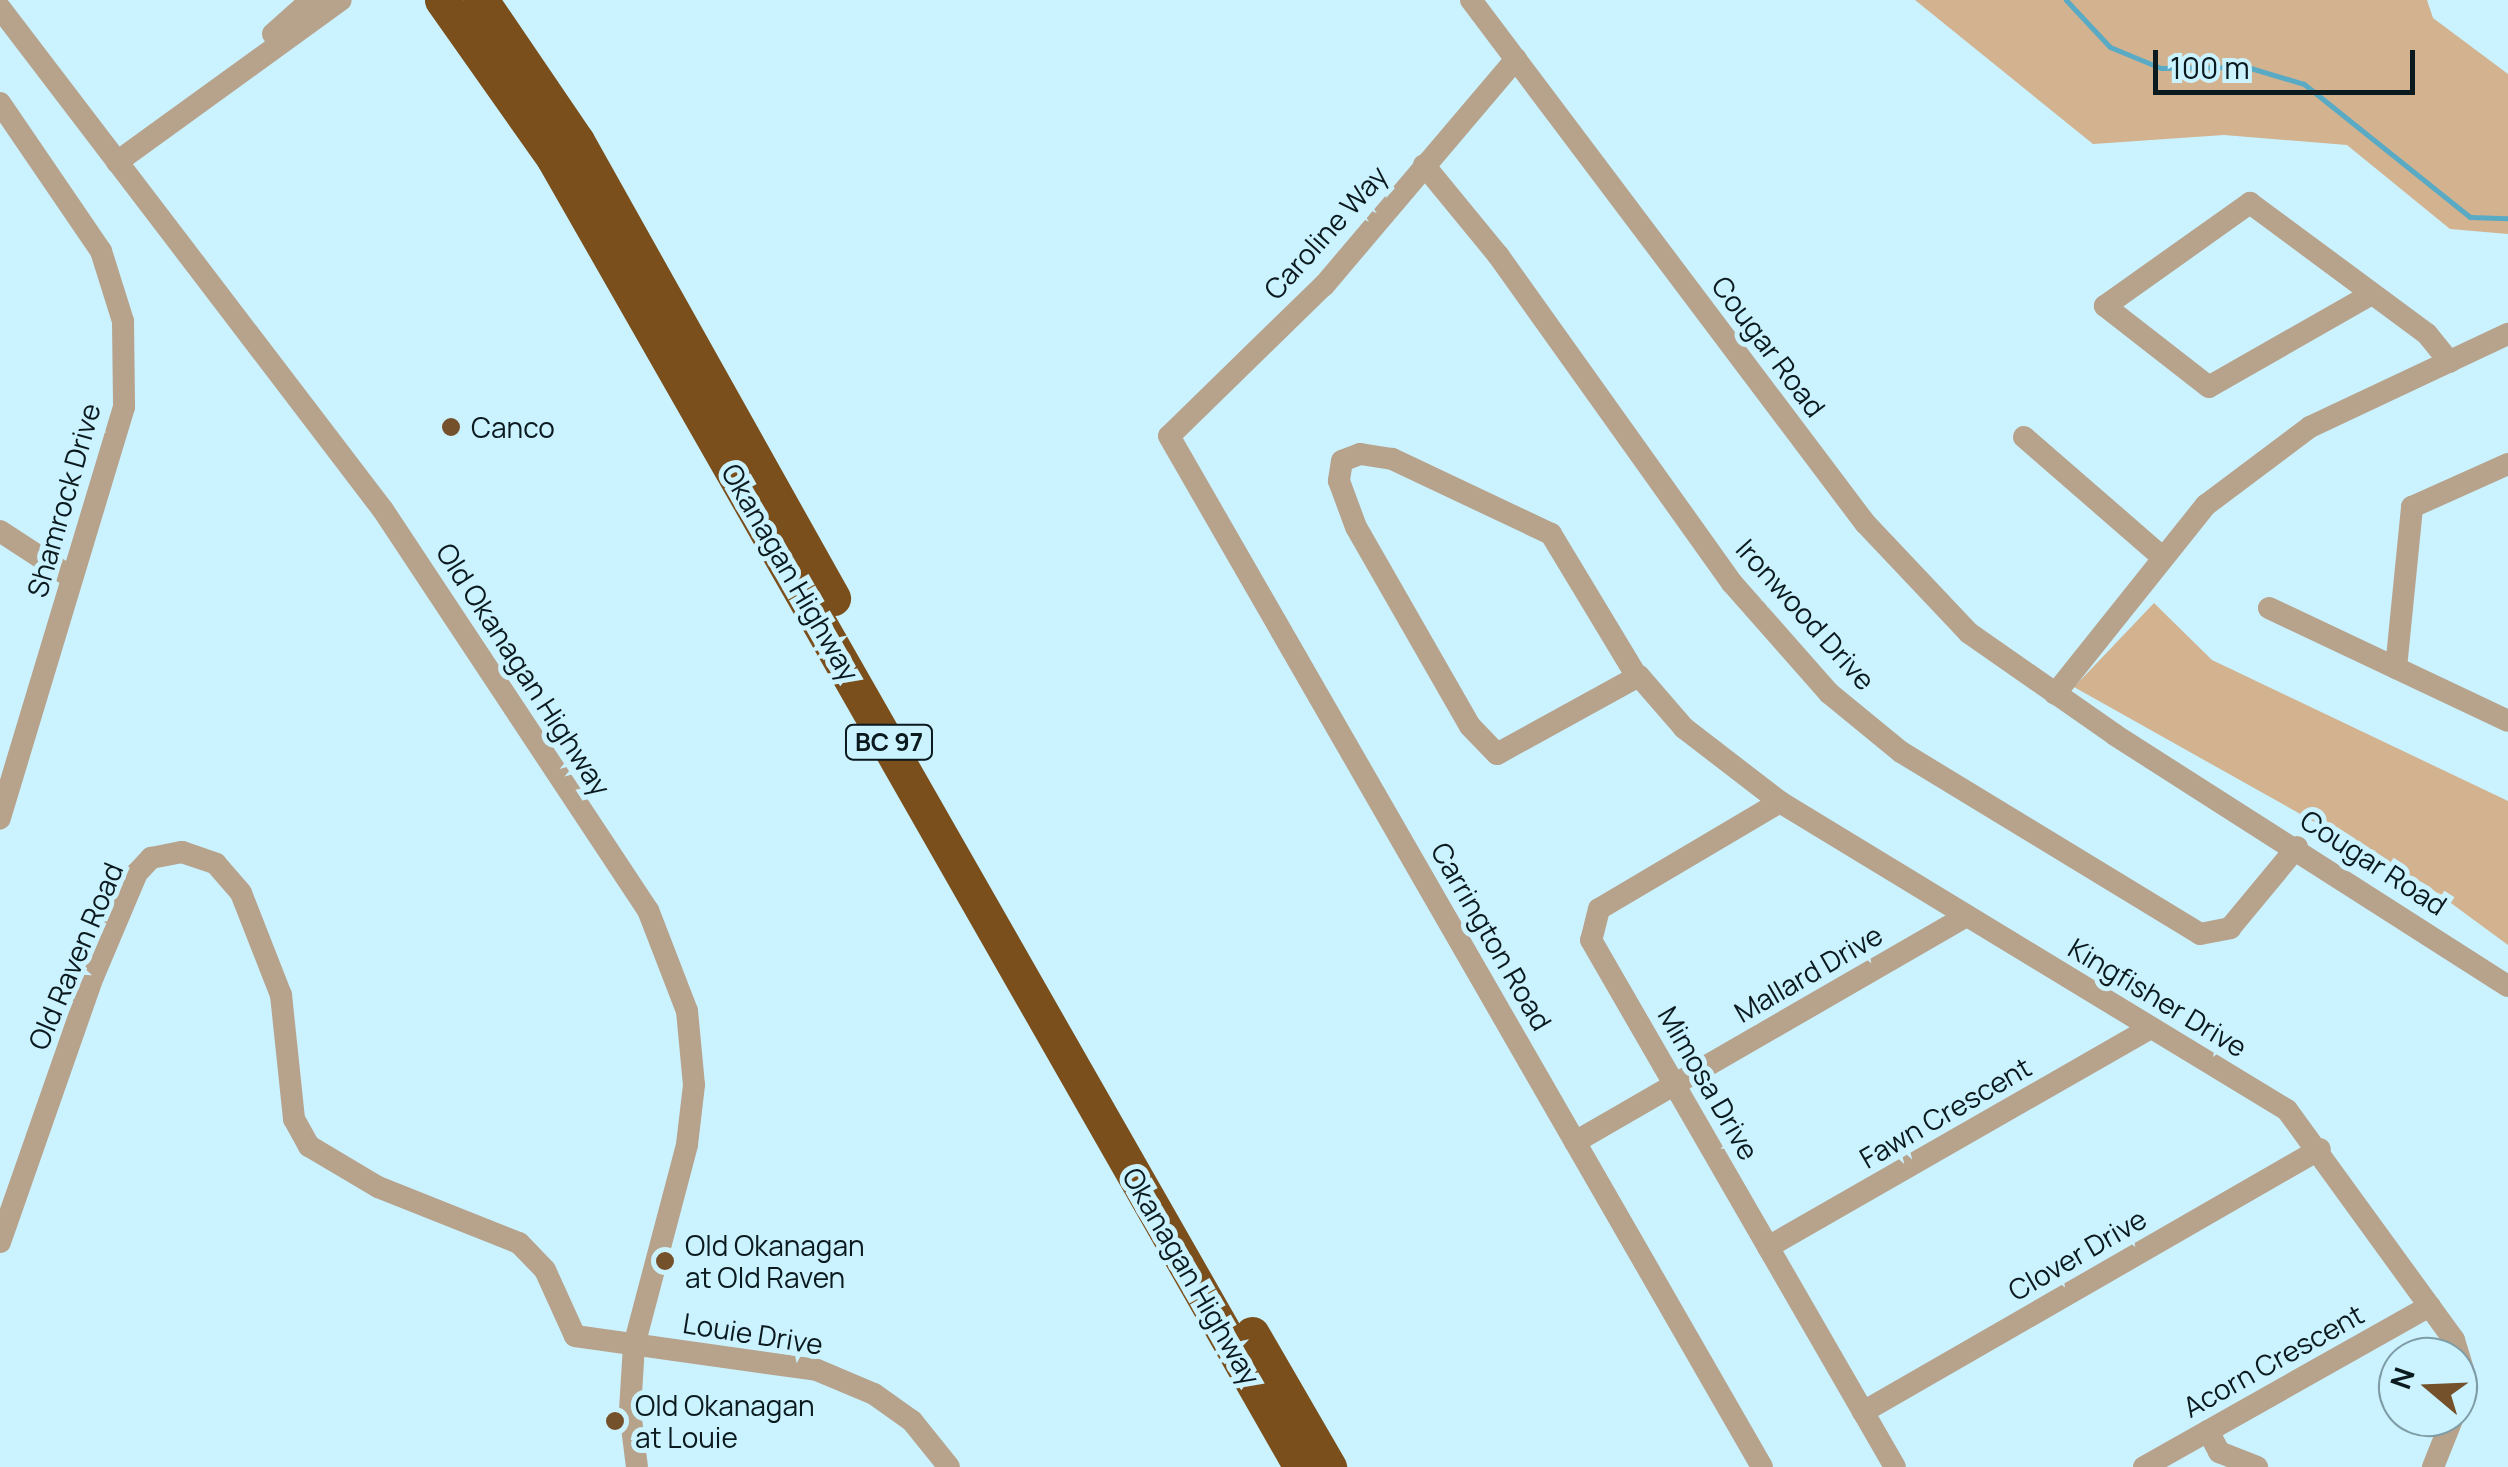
<!DOCTYPE html>
<style>
body{margin:0}
#map{position:relative;width:2508px;height:1467px;overflow:hidden;background:#cbf2ff;font-family:Manrope,sans-serif}
div>[style]{position:absolute}
.green>*{inset:0;background:#d3b290}
.stream>*{height:5px;margin:-2.5px;padding:0 2.5px;transform-origin:2.5px;border-radius:2.5px;background:#59aac4}
.minor>*{height:22px;margin:-11px;padding:0 11px;transform-origin:11px;border-radius:11px;background:#b7a28c}
.highway>*{height:35px;margin:-17.5px;padding:0 17.5px;transform-origin:17.5px;border-radius:17.5px;background:#7a4f1b}
.dots>*{width:28px;height:28px;translate:-50% -50%;box-sizing:border-box;border:5px solid #cbf2ff;border-radius:50%}
span{translate:-50% -50%;white-space:nowrap;text-align:center;line-height:1.15;-webkit-text-stroke:10px #cbf2ff;paint-order:stroke}
.shield-label span{padding:2px 8px;background:#cbf2ff;border:2px solid;border-radius:8px;-webkit-text-stroke-width:0}
.shield-label{font-size:25px;color:#0b1a1e;font-weight:700}
.street-label{font-size:28px;color:#0b1a1e}
.poi-label{font-size:28px;color:#0b1a1e}
.left{translate:0 -50%;text-align:left}
.north{position:absolute;left:2378px;top:1337px;width:100px;height:100px;box-sizing:border-box;background:#cbf2ff;border:2px solid #7e9ca5;border-radius:50%;rotate:289deg;font-size:28px;font-weight:700;line-height:40px;text-align:center;color:#0b1a1e}
.north::after{content:'';display:block;margin:auto;width:35px;height:45px;background:#74512a;clip-path:polygon(50% 0,100% 100%,50% 72%,0 100%)}
.scale{position:absolute;left:2153px;top:50px;width:262px;height:45px;box-sizing:border-box;border:5px solid #0b1a1e;border-top:0;padding-left:12px;font-size:30px;line-height:35px;white-space:nowrap;color:#0b1a1e;-webkit-text-stroke:8px #cbf2ff;paint-order:stroke}
</style>
<div id="map">
<div class="green">
<i style="clip-path:polygon(1915px 0,2427px 0,2433px 18px,2508px 74px,2508px 234px,2450px 229px,2347px 145px,2224px 135px,2093px 144px)"></i>
<i style="clip-path:polygon(2154px 603px,2212px 660px,2508px 801px,2508px 945px,2425px 884px,2074px 687px)"></i>
</div>
<div class="stream">
<i style="left:2066px;top:0;width:64px;rotate:46.9deg"></i>
<i style="left:2110px;top:47px;width:55px;rotate:22.4deg"></i>
<i style="left:2161px;top:68px;width:86px;rotate:-0.7deg"></i>
<i style="left:2247px;top:67px;width:59px;rotate:16.6deg"></i>
<i style="left:2304px;top:84px;width:213px;rotate:38.7deg"></i>
<i style="left:2470px;top:217px;width:38px;rotate:2deg"></i>
</div>
<div class="minor">
<i style="left:1471px;top:0;width:655px;rotate:53.01deg"></i>
<i style="left:1865px;top:523px;width:151px;rotate:46.6deg"></i>
<i style="left:1969px;top:633px;width:178px;rotate:34.9deg"></i>
<i style="left:2115px;top:735px;width:466px;rotate:32.6deg"></i>
<i style="left:0;top:8px;width:631px;rotate:52.66deg"></i>
<i style="left:383px;top:510px;width:480px;rotate:56.5deg"></i>
<i style="left:648px;top:910px;width:108px;rotate:68.9deg"></i>
<i style="left:687px;top:1011px;width:74px;rotate:84.6deg"></i>
<i style="left:694px;top:1085px;width:60px;rotate:96.7deg"></i>
<i style="left:687px;top:1145px;width:207px;rotate:104.8deg"></i>
<i style="left:634px;top:1345px;width:66px;rotate:93.5deg"></i>
<i style="left:630px;top:1411px;width:56px;rotate:82.9deg"></i>
<i style="left:273px;top:34px;width:51px;rotate:-41.8deg"></i>
<i style="left:1516px;top:59px;width:297px;rotate:130.3deg"></i>
<i style="left:1324px;top:285px;width:216px;rotate:135.7deg"></i>
<i style="left:1169px;top:436px;width:1189px;rotate:60.09deg"></i>
<i style="left:0;top:103px;width:179px;rotate:55.7deg"></i>
<i style="left:101px;top:251px;width:73px;rotate:72.6deg"></i>
<i style="left:123px;top:321px;width:86px;rotate:89.3deg"></i>
<i style="left:124px;top:407px;width:430px;rotate:106.8deg"></i>
<i style="left:117px;top:162px;width:276px;rotate:-35.9deg"></i>
<i style="left:1424px;top:165px;width:117px;rotate:50.6deg"></i>
<i style="left:1498px;top:255px;width:403px;rotate:54.5deg"></i>
<i style="left:1732px;top:583px;width:147px;rotate:48.6deg"></i>
<i style="left:1829px;top:693px;width:93px;rotate:39.3deg"></i>
<i style="left:1901px;top:752px;width:350px;rotate:31.3deg"></i>
<i style="left:2200px;top:934px;width:31px;rotate:-11deg"></i>
<i style="left:2230px;top:928px;width:105px;rotate:-50.4deg"></i>
<i style="left:2370px;top:295px;width:185px;rotate:150.3deg"></i>
<i style="left:2209px;top:387px;width:132px;rotate:-142.1deg"></i>
<i style="left:2105px;top:306px;width:178px;rotate:-35.4deg"></i>
<i style="left:2250px;top:203px;width:220px;rotate:36.5deg"></i>
<i style="left:2427px;top:334px;width:36px;rotate:51deg"></i>
<i style="left:2024px;top:437px;width:184px;rotate:41deg"></i>
<i style="left:0;top:531px;width:86px;rotate:33.1deg"></i>
<i style="left:2269px;top:608px;width:264px;rotate:25.3deg"></i>
<i style="left:2396px;top:668px;width:162px;rotate:-84.3deg"></i>
<i style="left:2412px;top:507px;width:105px;rotate:-24.1deg"></i>
<i style="left:1636px;top:675px;width:165px;rotate:-121.1deg"></i>
<i style="left:1551px;top:534px;width:176px;rotate:-154.7deg"></i>
<i style="left:1392px;top:459px;width:32px;rotate:-171deg"></i>
<i style="left:1360px;top:454px;width:19px;rotate:159deg"></i>
<i style="left:1342px;top:461px;width:20px;rotate:99deg"></i>
<i style="left:1339px;top:481px;width:49px;rotate:69.7deg"></i>
<i style="left:1356px;top:527px;width:229px;rotate:60.2deg"></i>
<i style="left:1470px;top:726px;width:39px;rotate:46deg"></i>
<i style="left:1497px;top:754px;width:162px;rotate:-28.8deg"></i>
<i style="left:1639px;top:676px;width:69px;rotate:49.1deg"></i>
<i style="left:1684px;top:728px;width:121px;rotate:37.6deg"></i>
<i style="left:1780px;top:802px;width:593px;rotate:31.28deg"></i>
<i style="left:2287px;top:1110px;width:284px;rotate:54deg"></i>
<i style="left:2454px;top:1340px;width:31px;rotate:73deg"></i>
<i style="left:2463px;top:1370px;width:33px;rotate:99deg"></i>
<i style="left:2055px;top:694px;width:242px;rotate:-51.4deg"></i>
<i style="left:2206px;top:505px;width:130px;rotate:-36.9deg"></i>
<i style="left:2310px;top:427px;width:219px;rotate:-25.2deg"></i>
<i style="left:1780px;top:802px;width:210px;rotate:149.4deg"></i>
<i style="left:1599px;top:909px;width:32px;rotate:104deg"></i>
<i style="left:1591px;top:940px;width:608px;rotate:60.02deg"></i>
<i style="left:1575px;top:1142px;width:452px;rotate:-30deg"></i>
<i style="left:0;top:1242px;width:281px;rotate:-70.7deg"></i>
<i style="left:93px;top:977px;width:113px;rotate:-67.1deg"></i>
<i style="left:137px;top:873px;width:21px;rotate:-47deg"></i>
<i style="left:151px;top:858px;width:32px;rotate:-11deg"></i>
<i style="left:182px;top:852px;width:36px;rotate:19deg"></i>
<i style="left:216px;top:864px;width:38px;rotate:49deg"></i>
<i style="left:241px;top:893px;width:110px;rotate:68.6deg"></i>
<i style="left:281px;top:995px;width:125px;rotate:84deg"></i>
<i style="left:294px;top:1119px;width:31px;rotate:61deg"></i>
<i style="left:309px;top:1146px;width:80px;rotate:30.7deg"></i>
<i style="left:378px;top:1187px;width:152px;rotate:21.7deg"></i>
<i style="left:519px;top:1243px;width:37px;rotate:46deg"></i>
<i style="left:545px;top:1270px;width:72px;rotate:65.6deg"></i>
<i style="left:575px;top:1336px;width:244px;rotate:8deg"></i>
<i style="left:817px;top:1370px;width:62px;rotate:22.8deg"></i>
<i style="left:874px;top:1394px;width:47px;rotate:35.4deg"></i>
<i style="left:912px;top:1421px;width:59px;rotate:51.2deg"></i>
<i style="left:1768px;top:1247px;width:441px;rotate:-29.8deg"></i>
<i style="left:1863px;top:1412px;width:527px;rotate:-29.92deg"></i>
<i style="left:2208px;top:1431px;width:24px;rotate:62deg"></i>
<i style="left:2219px;top:1452px;width:41px;rotate:21.5deg"></i>
<i style="left:2144px;top:1467px;width:328px;rotate:-29.4deg"></i>
<i style="left:2433px;top:1467px;width:54px;rotate:-68.2deg"></i>
</div>
<div class="highway">
<i style="left:442px;top:0;width:194px;rotate:54.8deg"></i>
<i style="left:554px;top:159px;width:1506px;rotate:60.27deg"></i>
<i style="left:481px;top:0;width:171px;rotate:55.8deg"></i>
<i style="left:577px;top:141px;width:524px;rotate:60.74deg"></i>
<i style="left:1252px;top:1334px;width:154px;rotate:59.9deg"></i>
</div>
<div class="dots">
<i style="left:451px;top:427px;background:#74512a"></i>
<i style="left:665px;top:1261px;background:#74512a"></i>
<i style="left:615px;top:1421px;background:#74512a"></i>
</div>
<div class="shield-label">
<span style="left:889px;top:742px">BC 97</span>
</div>
<div class="street-label">
<span style="left:1325px;top:232px;rotate:-48deg">Caroline Way</span>
<span style="left:1769px;top:346px;rotate:53deg">Cougar Road</span>
<span style="left:63px;top:500px;rotate:-74deg">Shamrock Drive</span>
<span style="left:791px;top:572px;rotate:60deg">Okanagan Highway</span>
<span style="left:1806px;top:614px;rotate:48deg">Ironwood Drive</span>
<span style="left:524px;top:669px;rotate:57deg">Old Okanagan Highway</span>
<span style="left:2374px;top:862px;rotate:33deg">Cougar Road</span>
<span style="left:1492px;top:936px;rotate:60deg">Carrington Road</span>
<span style="left:75px;top:956px;rotate:-67deg">Old Raven Road</span>
<span style="left:1808px;top:973px;rotate:-30deg">Mallard Drive</span>
<span style="left:2158px;top:997px;rotate:31deg">Kingfisher Drive</span>
<span style="left:1709px;top:1083px;rotate:60deg">Mimosa Drive</span>
<span style="left:1945px;top:1112px;rotate:-30deg">Fawn Crescent</span>
<span style="left:2077px;top:1254px;rotate:-30deg">Clover Drive</span>
<span style="left:1192px;top:1276px;rotate:60deg">Okanagan Highway</span>
<span style="left:753px;top:1333px;rotate:9deg">Louie Drive</span>
<span style="left:2273px;top:1360px;rotate:-29deg">Acorn Crescent</span>
</div>
<div class="poi-label">
<span class="left" style="left:471px;top:427px">Canco</span>
<span class="left" style="left:685px;top:1261px">Old Okanagan<br>at Old Raven</span>
<span class="left" style="left:635px;top:1421px">Old Okanagan<br>at Louie</span>
</div>
<div class="north">N</div>
<div class="scale">100 m</div>
</div>
